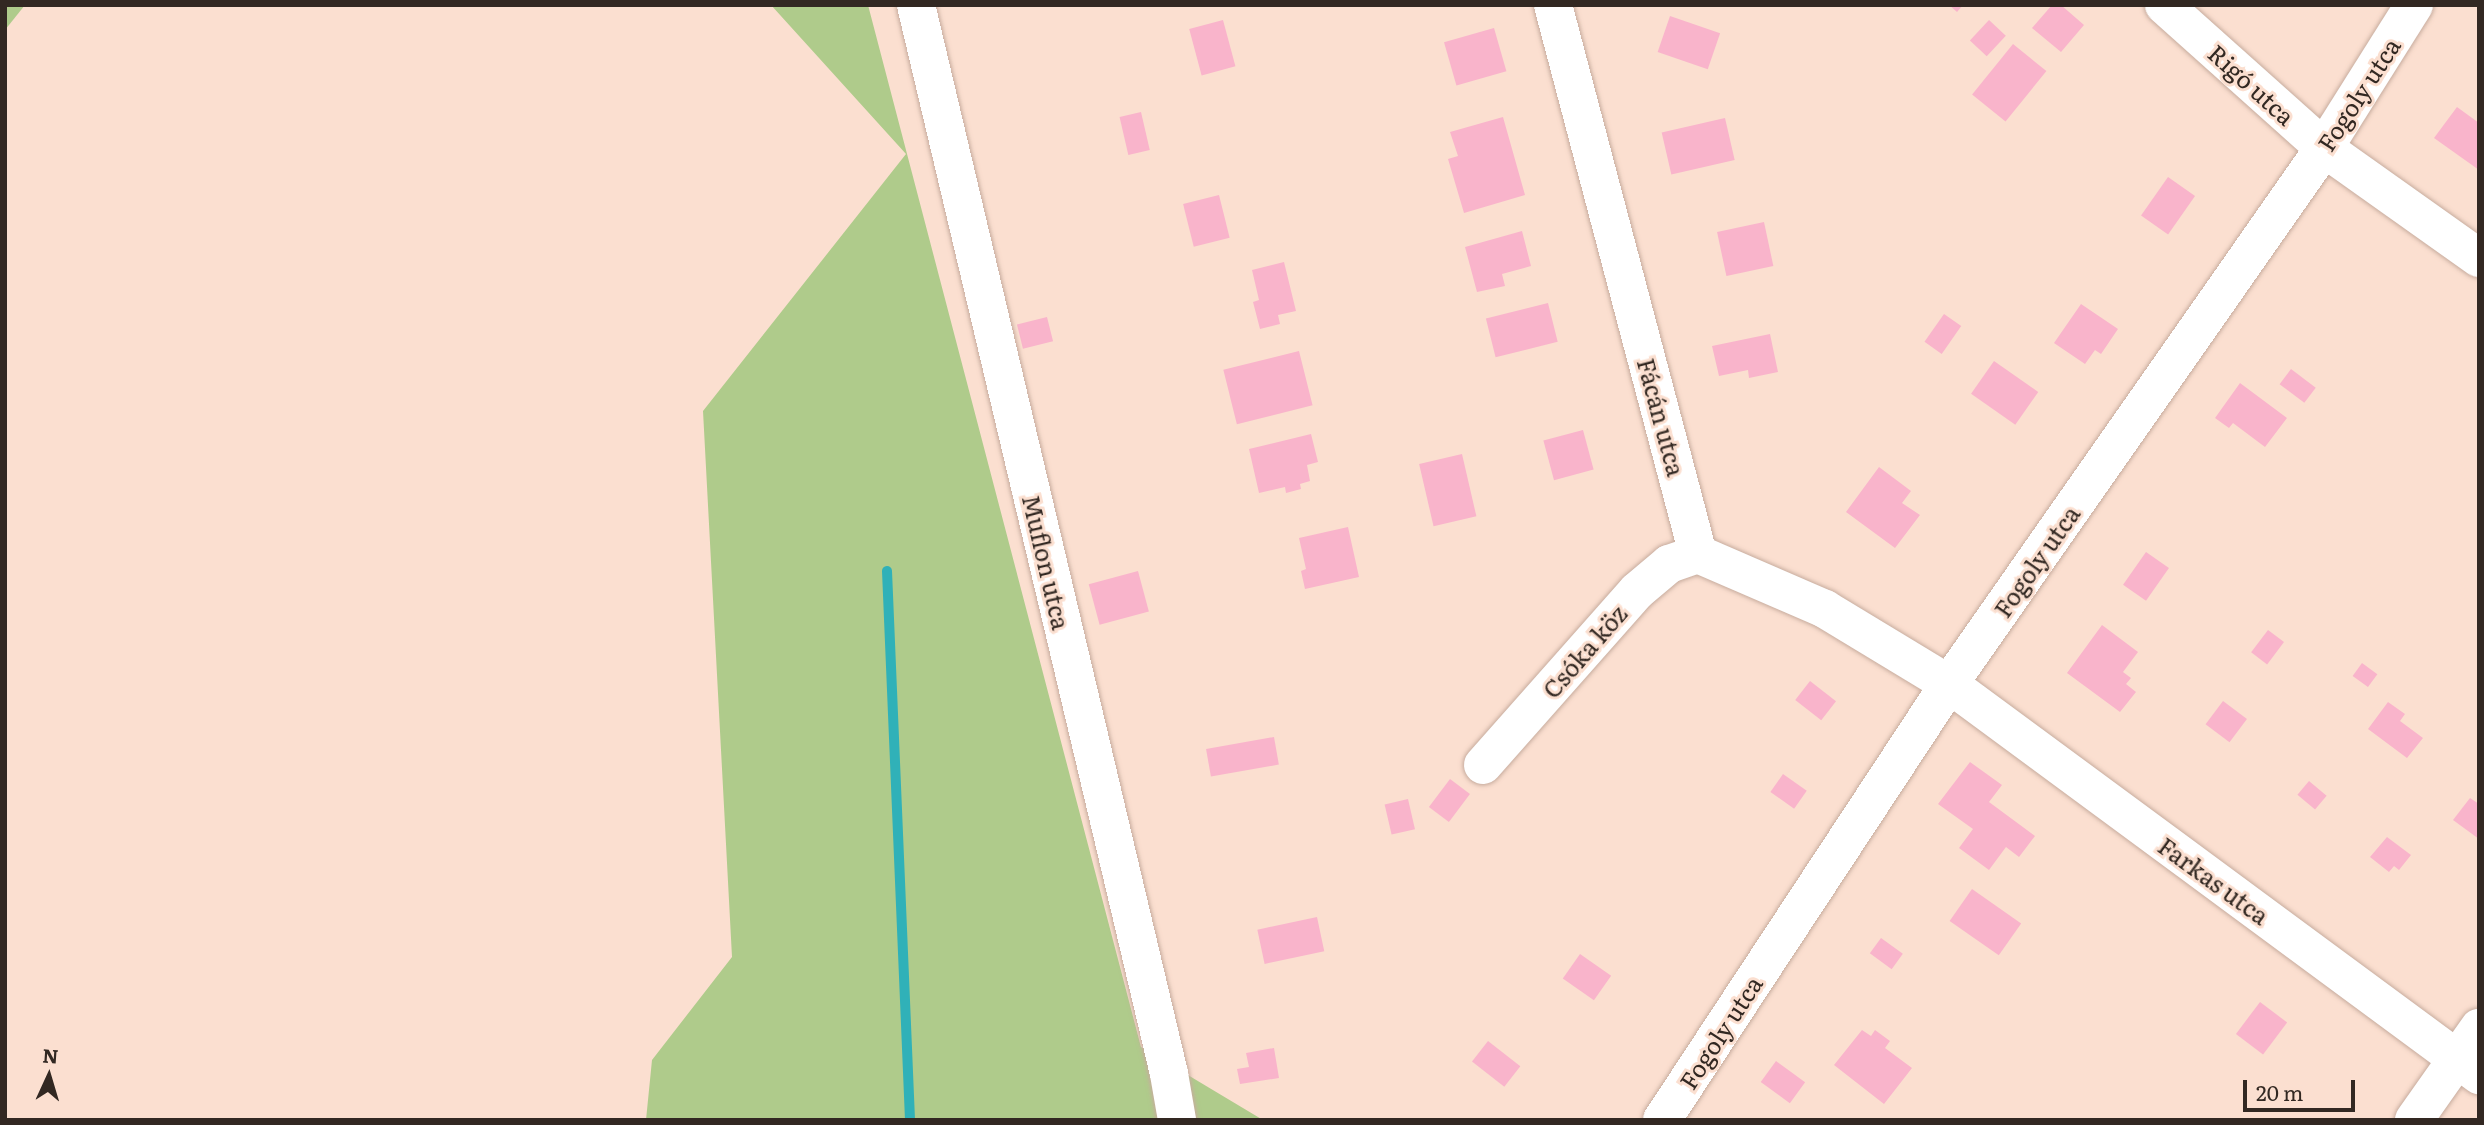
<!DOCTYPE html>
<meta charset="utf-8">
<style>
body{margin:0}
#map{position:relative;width:2484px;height:1125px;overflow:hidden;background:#fbdfd0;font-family:Literata,serif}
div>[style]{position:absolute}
.green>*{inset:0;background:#afcb8b}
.stream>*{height:10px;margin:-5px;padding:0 5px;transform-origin:5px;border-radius:5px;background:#30b1b8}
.building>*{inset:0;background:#f9b4cb;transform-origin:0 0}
.roads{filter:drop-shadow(0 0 2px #c7ac9e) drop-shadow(0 0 2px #c7ac9e)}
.minor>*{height:38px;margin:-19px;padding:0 19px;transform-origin:19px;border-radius:19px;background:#fff}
span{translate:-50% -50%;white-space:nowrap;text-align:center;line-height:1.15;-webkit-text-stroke:6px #fbdfd0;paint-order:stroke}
.street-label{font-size:24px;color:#322822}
.frame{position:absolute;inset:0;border:7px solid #322822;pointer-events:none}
.north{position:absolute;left:14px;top:1041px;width:70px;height:70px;-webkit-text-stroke:5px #fbdfd0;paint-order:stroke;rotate:4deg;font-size:19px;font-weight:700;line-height:28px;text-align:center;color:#322822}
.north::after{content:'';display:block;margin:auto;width:24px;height:32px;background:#322822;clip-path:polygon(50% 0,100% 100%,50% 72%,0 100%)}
.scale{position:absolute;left:2243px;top:1080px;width:112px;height:32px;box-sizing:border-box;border:4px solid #322822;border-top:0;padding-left:9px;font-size:21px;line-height:24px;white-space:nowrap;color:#322822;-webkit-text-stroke:5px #fbdfd0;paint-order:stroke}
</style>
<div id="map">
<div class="green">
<i style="clip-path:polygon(5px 5px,25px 5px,5px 30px)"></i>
<i style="clip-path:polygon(771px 5px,868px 5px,1141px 1047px,1263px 1120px,646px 1120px,652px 1060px,732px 957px,703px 411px,906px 154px)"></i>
</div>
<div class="stream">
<i style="left:887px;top:571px;width:549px;rotate:87.6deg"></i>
</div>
<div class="building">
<i style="clip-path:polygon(1949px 5px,1963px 5px,1957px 12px)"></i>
<i style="clip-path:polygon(2052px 5px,2061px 5px,2084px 25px,2061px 52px,2032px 28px)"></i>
<i style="left:1670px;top:16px;width:53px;height:38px;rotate:19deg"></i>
<i style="left:1223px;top:20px;width:48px;height:35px;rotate:75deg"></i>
<i style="left:1989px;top:20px;width:23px;height:28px;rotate:43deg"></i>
<i style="left:1494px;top:28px;width:45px;height:52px;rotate:74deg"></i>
<i style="left:2013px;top:44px;width:43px;height:65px;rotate:39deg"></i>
<i style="clip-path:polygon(2457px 107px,2479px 123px,2479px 170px,2434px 138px)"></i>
<i style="left:1141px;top:112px;width:39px;height:22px;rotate:77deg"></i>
<i style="clip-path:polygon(1503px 117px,1525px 195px,1464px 213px,1448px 159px,1458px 156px,1450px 132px)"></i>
<i style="left:1725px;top:118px;width:43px;height:65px;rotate:77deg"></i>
<i style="left:2168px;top:177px;width:33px;height:47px;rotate:35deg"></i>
<i style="left:1219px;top:195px;width:44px;height:37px;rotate:76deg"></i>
<i style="left:1764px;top:222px;width:45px;height:48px;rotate:78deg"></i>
<i style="clip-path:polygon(1522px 231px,1531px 266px,1502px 274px,1505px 286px,1477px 292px,1465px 247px)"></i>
<i style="clip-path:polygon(1284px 262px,1296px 311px,1278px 315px,1280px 324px,1260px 329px,1253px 302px,1259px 300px,1252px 270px)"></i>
<i style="left:1548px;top:303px;width:40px;height:64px;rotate:76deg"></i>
<i style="clip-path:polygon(2081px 304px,2118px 329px,2101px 354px,2095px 350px,2085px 364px,2054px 343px)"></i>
<i style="left:1944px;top:314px;width:21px;height:34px;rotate:35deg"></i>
<i style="left:1047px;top:317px;width:25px;height:31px;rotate:76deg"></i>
<i style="clip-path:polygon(1770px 334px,1778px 372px,1749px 378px,1748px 370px,1719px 376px,1712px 346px)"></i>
<i style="left:1299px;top:351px;width:56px;height:78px;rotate:76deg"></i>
<i style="left:1994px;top:361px;width:54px;height:40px;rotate:35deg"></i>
<i style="left:2291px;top:369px;width:31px;height:19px;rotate:37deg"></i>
<i style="clip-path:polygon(2240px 383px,2287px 418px,2265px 447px,2233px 423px,2229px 428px,2215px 418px)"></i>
<i style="left:1583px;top:430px;width:41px;height:41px;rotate:75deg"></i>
<i style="clip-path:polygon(1311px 434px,1318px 462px,1307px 465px,1310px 481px,1300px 484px,1301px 489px,1286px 493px,1285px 487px,1259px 493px,1249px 449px)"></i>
<i style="left:1462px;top:454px;width:64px;height:44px;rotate:77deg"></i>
<i style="clip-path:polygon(1879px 467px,1911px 491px,1902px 503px,1920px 515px,1895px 548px,1846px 512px)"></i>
<i style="clip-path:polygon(1348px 527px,1359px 577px,1305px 589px,1301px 571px,1306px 569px,1299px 538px)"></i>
<i style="left:2146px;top:552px;width:28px;height:40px;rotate:35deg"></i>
<i style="left:1138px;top:571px;width:42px;height:51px;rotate:75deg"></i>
<i style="clip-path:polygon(2102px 625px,2138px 652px,2123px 672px,2131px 678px,2126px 684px,2136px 692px,2120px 712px,2067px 673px)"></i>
<i style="left:2268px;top:630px;width:20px;height:28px;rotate:37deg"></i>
<i style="left:2362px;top:663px;width:19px;height:16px;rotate:36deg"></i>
<i style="left:1810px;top:681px;width:33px;height:24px;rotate:38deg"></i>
<i style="left:2223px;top:701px;width:30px;height:29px;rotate:37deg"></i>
<i style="clip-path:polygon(2388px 702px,2405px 714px,2400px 721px,2423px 738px,2407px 758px,2368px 729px)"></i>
<i style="left:1274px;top:737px;width:28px;height:69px;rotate:80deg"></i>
<i style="clip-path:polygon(1970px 762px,2002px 785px,1989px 802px,2035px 836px,2019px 857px,2006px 847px,1989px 870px,1959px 848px,1973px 829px,1938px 804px)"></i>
<i style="left:1783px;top:774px;width:29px;height:22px;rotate:35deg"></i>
<i style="left:1450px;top:779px;width:25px;height:35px;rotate:37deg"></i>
<i style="left:2309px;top:781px;width:23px;height:18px;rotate:40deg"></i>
<i style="clip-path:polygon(2470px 798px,2479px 804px,2479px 839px,2453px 820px)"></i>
<i style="left:1408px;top:799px;width:31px;height:24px;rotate:77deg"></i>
<i style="clip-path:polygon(2387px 837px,2411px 855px,2399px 870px,2394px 866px,2389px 872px,2370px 857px)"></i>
<i style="left:1972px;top:889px;width:60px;height:39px;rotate:35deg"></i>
<i style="left:1317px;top:917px;width:35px;height:61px;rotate:78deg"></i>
<i style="left:1881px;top:938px;width:27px;height:19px;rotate:36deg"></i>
<i style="left:1580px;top:954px;width:38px;height:30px;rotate:35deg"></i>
<i style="left:2260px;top:1002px;width:34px;height:40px;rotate:37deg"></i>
<i style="clip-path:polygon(1862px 1030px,1871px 1036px,1875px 1030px,1890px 1041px,1885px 1048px,1912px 1068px,1884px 1104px,1834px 1065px)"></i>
<i style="left:1488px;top:1041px;width:41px;height:26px;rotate:38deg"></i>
<i style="clip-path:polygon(1274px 1048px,1279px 1078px,1240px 1084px,1237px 1069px,1249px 1067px,1246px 1053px)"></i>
<i style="left:1776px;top:1061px;width:36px;height:26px;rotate:36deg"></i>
</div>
<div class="roads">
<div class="minor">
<i style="left:916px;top:5px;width:1099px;rotate:76.68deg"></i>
<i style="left:1169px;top:1074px;width:47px;rotate:80.1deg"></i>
<i style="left:1553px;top:5px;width:568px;rotate:75.21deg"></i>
<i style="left:1698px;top:554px;width:138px;rotate:23.4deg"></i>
<i style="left:1825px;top:609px;width:145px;rotate:31.2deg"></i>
<i style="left:1949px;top:684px;width:659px;rotate:36.42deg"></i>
<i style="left:2164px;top:5px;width:215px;rotate:41.8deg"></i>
<i style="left:2324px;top:148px;width:190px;rotate:35.4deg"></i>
<i style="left:1483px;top:765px;width:232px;rotate:-48.5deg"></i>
<i style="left:1637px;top:591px;width:42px;rotate:-40.2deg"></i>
<i style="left:1669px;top:564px;width:31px;rotate:-19deg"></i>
<i style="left:1662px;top:1120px;width:522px;rotate:-56.64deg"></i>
<i style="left:1949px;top:684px;width:654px;rotate:-55.02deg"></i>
<i style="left:2324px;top:148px;width:169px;rotate:-57.8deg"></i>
<i style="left:2414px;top:1120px;width:113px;rotate:-54.8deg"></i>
</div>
</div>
<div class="street-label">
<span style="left:2252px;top:84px;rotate:42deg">Rigó utca</span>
<span style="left:2358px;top:94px;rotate:-57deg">Fogoly utca</span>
<span style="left:1662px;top:417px;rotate:75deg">Fácán utca</span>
<span style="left:2036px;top:561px;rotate:-55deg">Fogoly utca</span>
<span style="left:1047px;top:562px;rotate:77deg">Muflon utca</span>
<span style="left:1584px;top:651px;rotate:-49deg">Csóka köz</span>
<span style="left:2214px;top:880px;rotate:36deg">Farkas utca</span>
<span style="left:1720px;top:1032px;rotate:-57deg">Fogoly utca</span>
</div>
<div class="frame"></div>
<div class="north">N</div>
<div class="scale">20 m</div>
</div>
